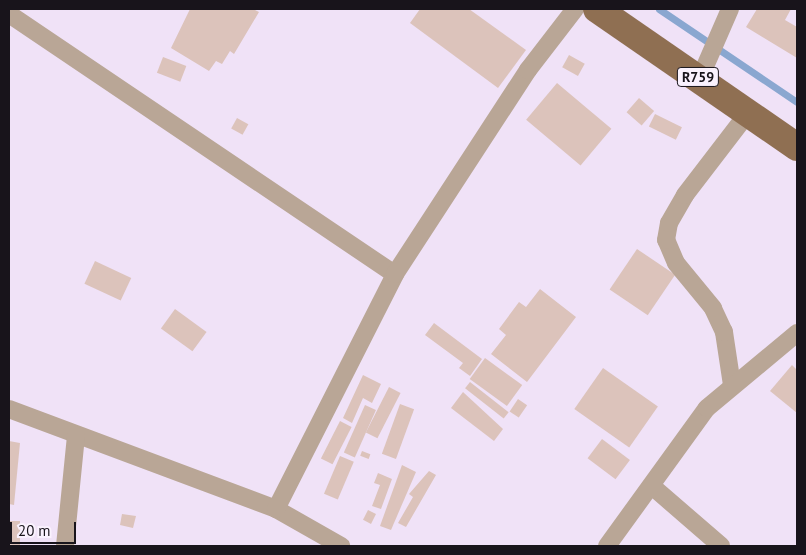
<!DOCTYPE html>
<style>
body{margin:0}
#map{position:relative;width:806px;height:555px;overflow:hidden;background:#f0e2f7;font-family:"PT Sans",sans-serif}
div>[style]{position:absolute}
.stream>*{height:7px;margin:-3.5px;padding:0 3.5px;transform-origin:3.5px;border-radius:3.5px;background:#8aa7d0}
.building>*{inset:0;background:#dcc3bb;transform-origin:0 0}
.street>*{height:18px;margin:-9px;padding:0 9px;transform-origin:9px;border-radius:9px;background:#b9a696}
.primary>*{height:28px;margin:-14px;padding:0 14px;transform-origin:14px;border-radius:14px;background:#8f6f52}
span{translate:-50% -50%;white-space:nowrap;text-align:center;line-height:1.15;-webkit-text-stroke:4.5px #faf2fe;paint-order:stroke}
.shield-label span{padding:1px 4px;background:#faf2fe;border:1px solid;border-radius:4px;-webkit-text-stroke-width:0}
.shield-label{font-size:14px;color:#18141b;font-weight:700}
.frame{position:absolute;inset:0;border:10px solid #18141b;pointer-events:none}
.scale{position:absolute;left:10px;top:522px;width:66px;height:22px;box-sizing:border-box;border:2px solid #18141b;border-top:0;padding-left:6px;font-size:15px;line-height:18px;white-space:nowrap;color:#18141b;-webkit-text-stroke:4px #faf2fe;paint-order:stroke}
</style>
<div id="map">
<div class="stream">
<i style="left:659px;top:9px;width:166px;rotate:34deg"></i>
</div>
<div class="building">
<i style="clip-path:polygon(190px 9px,253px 9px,259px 12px,234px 54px,230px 51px,222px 64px,216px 61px,209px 71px,171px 48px)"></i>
<i style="clip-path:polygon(420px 9px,469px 9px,526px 50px,498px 88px,410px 23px)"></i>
<i style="clip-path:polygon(757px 9px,791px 9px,785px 20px,797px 27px,797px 58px,746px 27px)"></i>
<i style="left:569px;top:55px;width:18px;height:14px;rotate:29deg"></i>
<i style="left:163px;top:57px;width:25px;height:17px;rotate:21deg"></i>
<i style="left:557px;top:83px;width:71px;height:48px;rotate:40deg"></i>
<i style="left:639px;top:98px;width:20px;height:19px;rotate:41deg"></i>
<i style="left:655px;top:114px;width:30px;height:14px;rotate:26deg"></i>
<i style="left:237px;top:118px;width:13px;height:12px;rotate:29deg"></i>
<i style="left:637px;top:249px;width:46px;height:49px;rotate:34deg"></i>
<i style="left:95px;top:261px;width:40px;height:25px;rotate:25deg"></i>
<i style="clip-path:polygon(540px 289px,576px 317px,527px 382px,491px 354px,506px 335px,499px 329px,519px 302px,526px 307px)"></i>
<i style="left:175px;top:309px;width:39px;height:24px;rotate:36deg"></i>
<i style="clip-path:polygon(434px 323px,482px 359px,470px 376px,459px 368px,463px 363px,425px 335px)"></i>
<i style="left:485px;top:358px;width:46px;height:26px;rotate:36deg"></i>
<i style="clip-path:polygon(792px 365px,797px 370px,797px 413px,770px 391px)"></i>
<i style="left:603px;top:368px;width:67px;height:50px;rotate:35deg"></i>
<i style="clip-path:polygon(363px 375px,381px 384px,372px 403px,363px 398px,352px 423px,343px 418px)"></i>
<i style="left:470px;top:382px;width:49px;height:8px;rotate:38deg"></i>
<i style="left:389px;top:387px;width:13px;height:51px;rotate:27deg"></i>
<i style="clip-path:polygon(463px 392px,503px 429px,494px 441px,451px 408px)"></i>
<i style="left:518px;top:399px;width:11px;height:15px;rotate:34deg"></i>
<i style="left:400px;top:404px;width:15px;height:53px;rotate:20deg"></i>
<i style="left:365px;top:405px;width:12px;height:52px;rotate:24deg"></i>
<i style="left:340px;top:421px;width:13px;height:42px;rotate:27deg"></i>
<i style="left:602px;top:439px;width:35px;height:24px;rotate:37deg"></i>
<i style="clip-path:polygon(9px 441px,20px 443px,14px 505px,9px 504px)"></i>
<i style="left:362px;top:451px;width:9px;height:5px;rotate:21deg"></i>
<i style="left:340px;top:456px;width:15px;height:41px;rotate:23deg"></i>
<i style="clip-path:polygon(402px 465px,416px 472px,391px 530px,380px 526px)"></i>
<i style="clip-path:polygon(429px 471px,436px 475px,406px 527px,398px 523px,413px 497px,409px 494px)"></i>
<i style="clip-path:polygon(378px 473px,392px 479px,381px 509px,372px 506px,380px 485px,374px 483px)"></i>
<i style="left:368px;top:510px;width:9px;height:11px;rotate:27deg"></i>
<i style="clip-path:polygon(122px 514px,136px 516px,133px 528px,120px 525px)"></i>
<i style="left:9px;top:521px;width:11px;height:25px"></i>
</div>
<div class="street">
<i style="left:9px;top:14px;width:465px;rotate:34deg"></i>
<i style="left:700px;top:78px;width:75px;rotate:-66.5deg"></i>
<i style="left:732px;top:385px;width:54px;rotate:-98.6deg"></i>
<i style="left:724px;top:332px;width:26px;rotate:-115deg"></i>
<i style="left:713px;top:308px;width:58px;rotate:-129.4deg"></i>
<i style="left:676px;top:263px;width:25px;rotate:-113deg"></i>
<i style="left:666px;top:240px;width:17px;rotate:-80deg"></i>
<i style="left:669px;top:223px;width:32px;rotate:-60deg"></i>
<i style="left:685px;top:195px;width:103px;rotate:-52.5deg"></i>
<i style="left:9px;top:409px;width:285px;rotate:20.5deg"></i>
<i style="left:276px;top:509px;width:75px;rotate:29.6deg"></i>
<i style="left:653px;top:487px;width:90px;rotate:40.9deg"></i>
<i style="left:276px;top:509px;width:263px;rotate:-63.1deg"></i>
<i style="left:395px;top:274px;width:244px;rotate:-56.9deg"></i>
<i style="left:528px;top:70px;width:77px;rotate:-52.4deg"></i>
<i style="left:65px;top:546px;width:111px;rotate:-84.3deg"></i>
<i style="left:607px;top:546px;width:170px;rotate:-54.1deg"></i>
<i style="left:707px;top:408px;width:117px;rotate:-39.8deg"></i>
</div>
<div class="primary">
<i style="left:597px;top:9px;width:243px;rotate:34.6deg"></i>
</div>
<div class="shield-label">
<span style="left:698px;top:77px">R759</span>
</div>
<div class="frame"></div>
<div class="scale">20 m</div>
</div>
